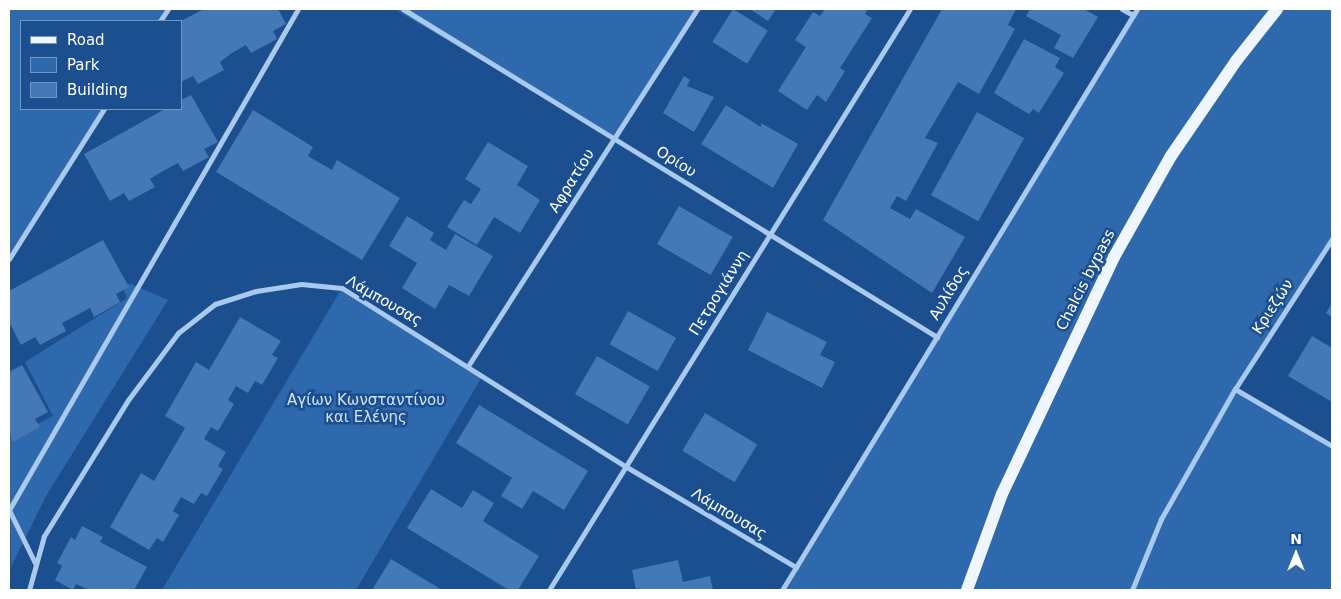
<!DOCTYPE html>
<meta charset="utf-8">
<style>
body{margin:0}
#map{position:relative;width:1341px;height:599px;overflow:hidden;background:#1b4f8f;font-family:"DejaVu Sans",sans-serif}
div>[style]{position:absolute}
.green>*{inset:0;background:#2e69ad}
.building>*{inset:0;background:#4478b7;transform-origin:0 0}
.street>*{height:5px;margin:-2.5px;padding:0 2.5px;transform-origin:2.5px;border-radius:2.5px;background:#a9c9ee}
.primary>*{height:12px;margin:-6px;padding:0 6px;transform-origin:6px;border-radius:6px;background:#f0f6ff}
span{translate:-50% -50%;white-space:nowrap;text-align:center;line-height:1.15;-webkit-text-stroke:5px #1b4f8f;paint-order:stroke}
.street-label{font-size:15px;color:#fff}
.park-label{font-size:15px;color:#cfe3fa}
.frame{position:absolute;inset:0;border:10px solid #fff;pointer-events:none}
.legend{position:absolute;left:20px;top:20px;width:162px;height:90px;box-sizing:border-box;background:#1b4f8f;border:1px solid #7695bc;margin:0;padding:6px 9px;list-style:none;font-size:15px;color:#fff}
.legend li{display:flex;align-items:center;gap:10px;height:25px}
.legend b{width:25px;border:1px solid #7695bc}
.north{position:absolute;left:1271px;top:529px;width:50px;height:50px;-webkit-text-stroke:4px #1b4f8f;paint-order:stroke;rotate:0deg;font-size:14px;font-weight:700;line-height:20px;text-align:center;color:#fff}
.north::after{content:'';display:block;margin:auto;width:18px;height:22px;background:#fff;clip-path:polygon(50% 0,100% 100%,50% 72%,0 100%)}
</style>
<div id="map">
<div class="green">
<i style="clip-path:polygon(9px 9px,168px 9px,160px 21px,21px 21px,21px 109px,104px 109px,9px 259px)"></i>
<i style="clip-path:polygon(394px 9px,697px 9px,614px 138px)"></i>
<i style="clip-path:polygon(1137px 9px,1332px 9px,1332px 239px,1235px 389px,1332px 446px,1332px 590px,782px 590px)"></i>
<i style="clip-path:polygon(131px 284px,168px 300px,46px 496px,11px 567px,9px 439px,53px 416px,25px 362px,127px 298px,122px 285px)"></i>
<i style="clip-path:polygon(342px 288px,483px 375px,356px 590px,162px 590px)"></i>
</div>
<div class="building">
<i style="clip-path:polygon(204px 9px,278px 9px,286px 24px,273px 31px,277px 39px,251px 53px,246px 45px,232px 53px,220px 62px,224px 70px,198px 84px,193px 76px,181px 82px,181px 21px)"></i>
<i style="left:733px;top:9px;width:41px;height:39px;rotate:32deg"></i>
<i style="clip-path:polygon(750px 9px,776px 9px,768px 21px)"></i>
<i style="clip-path:polygon(825px 9px,868px 9px,865px 14px,872px 18px,840px 68px,845px 71px,826px 102px,817px 95px,807px 110px,778px 91px,806px 47px,795px 40px,813px 12px,820px 16px)"></i>
<i style="clip-path:polygon(942px 9px,1016px 9px,1008px 25px,1015px 29px,979px 94px,958px 82px,925px 138px,938px 143px,906px 201px,897px 196px,890px 208px,910px 219px,916px 209px,965px 237px,932px 293px,823px 220px)"></i>
<i style="clip-path:polygon(1030px 9px,1084px 9px,1098px 17px,1073px 58px,1054px 48px,1061px 35px,1026px 16px)"></i>
<i style="clip-path:polygon(1024px 39px,1060px 58px,1055px 67px,1064px 73px,1039px 113px,1033px 109px,1029px 114px,994px 93px)"></i>
<i style="clip-path:polygon(684px 76px,690px 80px,687px 86px,714px 97px,694px 132px,663px 113px)"></i>
<i style="clip-path:polygon(191px 95px,218px 142px,204px 149px,209px 157px,183px 171px,178px 163px,163px 171px,150px 179px,155px 187px,129px 201px,124px 193px,110px 201px,84px 154px,165px 109px,181px 109px,181px 100px)"></i>
<i style="clip-path:polygon(726px 105px,761px 127px,761px 123px,798px 144px,773px 188px,701px 144px)"></i>
<i style="clip-path:polygon(253px 110px,313px 147px,308px 156px,332px 170px,337px 160px,400px 198px,362px 260px,216px 172px)"></i>
<i style="left:977px;top:112px;width:54px;height:95px;rotate:29deg"></i>
<i style="clip-path:polygon(488px 142px,528px 166px,517px 185px,540px 200px,520px 233px,494px 217px,477px 245px,447px 227px,464px 200px,471px 204px,481px 189px,465px 179px)"></i>
<i style="left:679px;top:206px;width:62px;height:44px;rotate:30deg"></i>
<i style="clip-path:polygon(407px 216px,434px 233px,430px 240px,446px 250px,455px 234px,493px 256px,469px 296px,449px 285px,435px 309px,402px 288px,417px 263px,389px 246px)"></i>
<i style="clip-path:polygon(103px 240px,129px 287px,116px 294px,120px 302px,94px 317px,90px 308px,62px 323px,66px 331px,40px 345px,35px 337px,21px 345px,9px 322px,9px 291px)"></i>
<i style="clip-path:polygon(1332px 303px,1332px 317px,1326px 313px)"></i>
<i style="left:628px;top:311px;width:55px;height:38px;rotate:29deg"></i>
<i style="clip-path:polygon(767px 312px,827px 342px,820px 355px,835px 362px,822px 388px,748px 350px)"></i>
<i style="clip-path:polygon(240px 317px,281px 341px,272px 355px,278px 358px,262px 385px,255px 381px,248px 393px,236px 386px,228px 400px,234px 404px,218px 431px,211px 427px,204px 439px,226px 452px,218px 466px,223px 469px,207px 496px,201px 493px,194px 504px,181px 497px,173px 511px,179px 515px,163px 542px,157px 538px,149px 550px,110px 527px,141px 473px,154px 481px,185px 428px,165px 416px,196px 362px,209px 370px)"></i>
<i style="clip-path:polygon(1312px 336px,1332px 348px,1332px 402px,1288px 376px)"></i>
<i style="left:597px;top:356px;width:61px;height:44px;rotate:30deg"></i>
<i style="clip-path:polygon(22px 365px,48px 412px,35px 419px,40px 427px,13px 442px,9px 433px,9px 372px)"></i>
<i style="clip-path:polygon(479px 405px,588px 471px,564px 510px,533px 491px,522px 509px,501px 496px,512px 478px,456px 443px)"></i>
<i style="left:705px;top:413px;width:61px;height:44px;rotate:31deg"></i>
<i style="clip-path:polygon(431px 489px,462px 508px,473px 490px,494px 503px,483px 521px,539px 556px,518px 590px,509px 590px,407px 528px)"></i>
<i style="clip-path:polygon(82px 526px,103px 537px,100px 542px,147px 567px,134px 590px,89px 590px,76px 584px,73px 590px,55px 580px,62px 566px,57px 563px,71px 537px,75px 540px)"></i>
<i style="clip-path:polygon(391px 559px,442px 590px,372px 590px)"></i>
<i style="clip-path:polygon(678px 560px,683px 582px,710px 576px,713px 590px,636px 590px,632px 570px)"></i>
</div>
<div class="street">
<i style="left:403px;top:9px;width:627px;rotate:31.56deg"></i>
<i style="left:1122px;top:9px;width:13px;rotate:29deg"></i>
<i style="left:160px;top:21px;width:14px;rotate:-56deg"></i>
<i style="left:9px;top:259px;width:178px;rotate:-57.7deg"></i>
<i style="left:468px;top:366px;width:424px;rotate:-57.3deg"></i>
<i style="left:1235px;top:389px;width:113px;rotate:30.4deg"></i>
<i style="left:35px;top:563px;width:59px;rotate:-116.1deg"></i>
<i style="left:9px;top:510px;width:578px;rotate:-60.02deg"></i>
<i style="left:29px;top:590px;width:56px;rotate:-74.5deg"></i>
<i style="left:44px;top:536px;width:160px;rotate:-58.3deg"></i>
<i style="left:128px;top:400px;width:84px;rotate:-53.3deg"></i>
<i style="left:178px;top:333px;width:47px;rotate:-38.1deg"></i>
<i style="left:215px;top:304px;width:43px;rotate:-17.6deg"></i>
<i style="left:256px;top:291px;width:46px;rotate:-8.8deg"></i>
<i style="left:301px;top:284px;width:41px;rotate:5.6deg"></i>
<i style="left:342px;top:288px;width:334px;rotate:32.2deg"></i>
<i style="left:625px;top:466px;width:199px;rotate:30.6deg"></i>
<i style="left:549px;top:590px;width:684px;rotate:-58.15deg"></i>
<i style="left:782px;top:590px;width:681px;rotate:-58.57deg"></i>
<i style="left:1132px;top:590px;width:77px;rotate:-67.8deg"></i>
<i style="left:1161px;top:519px;width:150px;rotate:-60.4deg"></i>
<i style="left:1235px;top:389px;width:179px;rotate:-57.1deg"></i>
</div>
<div class="primary">
<i style="left:967px;top:590px;width:102px;rotate:-70deg"></i>
<i style="left:1002px;top:494px;width:262px;rotate:-64.7deg"></i>
<i style="left:1114px;top:257px;width:116px;rotate:-60.6deg"></i>
<i style="left:1171px;top:156px;width:115px;rotate:-55.6deg"></i>
<i style="left:1236px;top:61px;width:66px;rotate:-51.7deg"></i>
</div>
<div class="street-label">
<span style="left:676px;top:162px;rotate:32deg">Ορίου</span>
<span style="left:572px;top:181px;rotate:-58deg">Αφρατίου</span>
<span style="left:1086px;top:280px;rotate:-63deg">Chalcis bypass</span>
<span style="left:719px;top:293px;rotate:-58deg">Πετρογιάννη</span>
<span style="left:949px;top:293px;rotate:-59deg">Αυλίδος</span>
<span style="left:384px;top:301px;rotate:30deg">Λάμπουσας</span>
<span style="left:1273px;top:307px;rotate:-57deg">Κριεζών</span>
<span style="left:729px;top:514px;rotate:31deg">Λάμπουσας</span>
</div>
<div class="park-label">
<span style="left:366px;top:409px">Αγίων Κωνσταντίνου<br>και Ελένης</span>
</div>
<div class="frame"></div>
<ul class="legend">
<li><b style="height:6px;background:#f0f6ff"></b>Road</li>
<li><b style="height:14px;background:#2e69ad"></b>Park</li>
<li><b style="height:14px;background:#4478b7"></b>Building</li>
</ul>
<div class="north">N</div>
</div>
